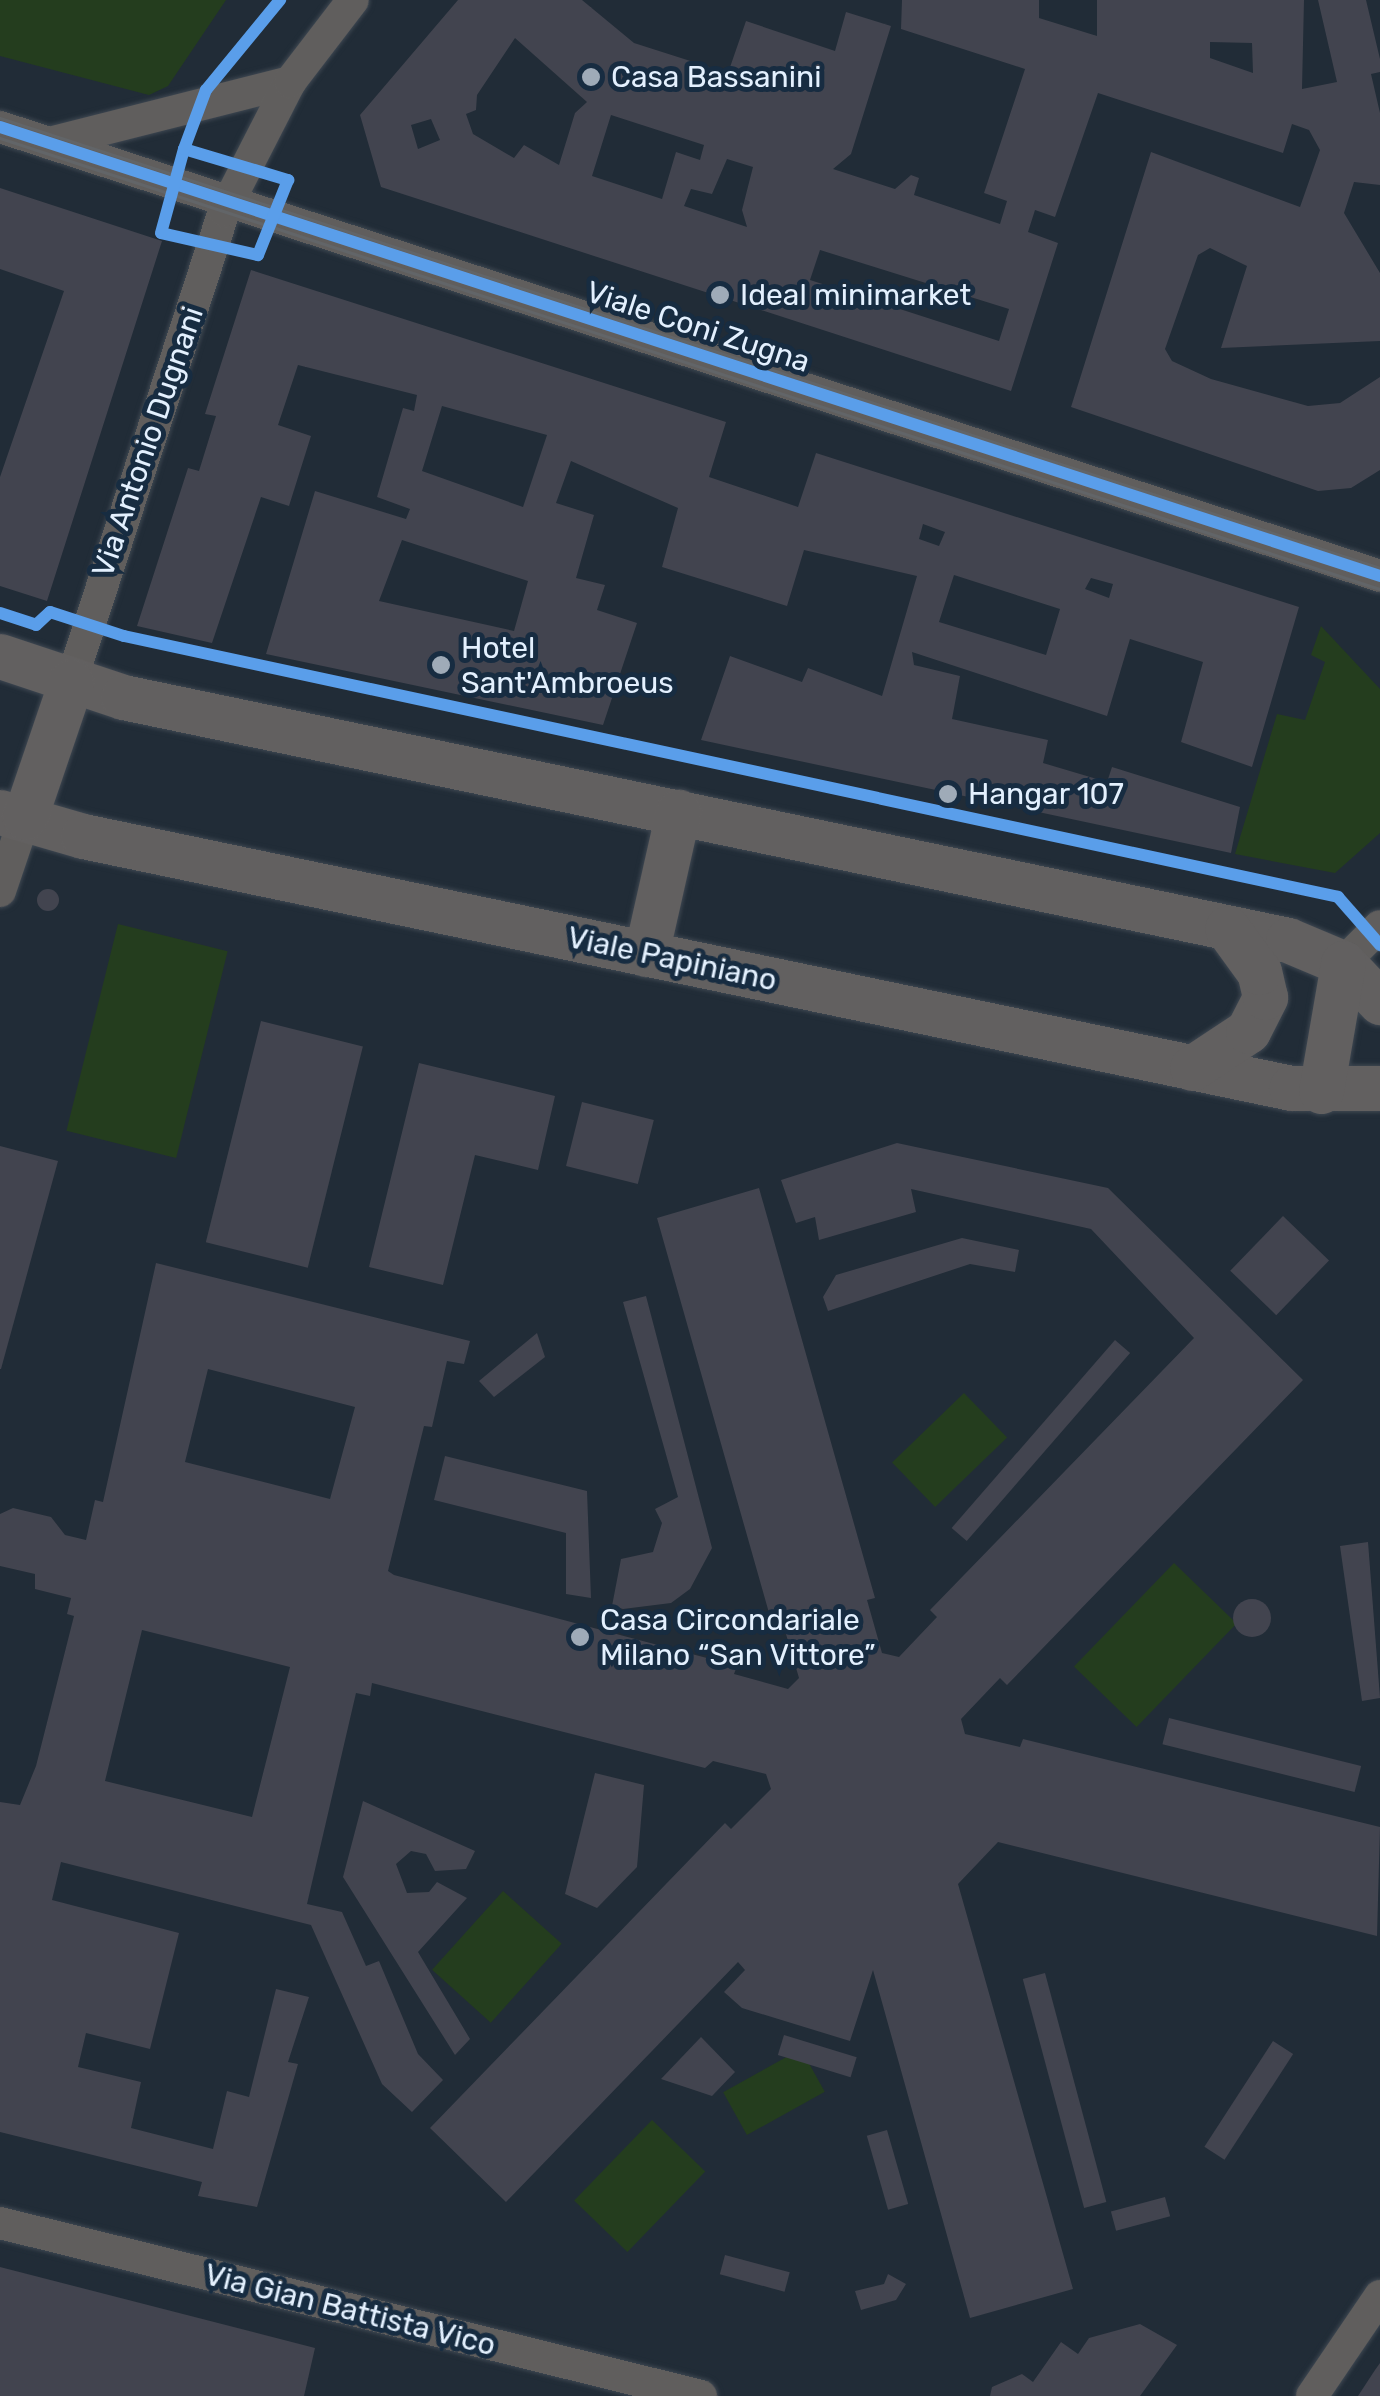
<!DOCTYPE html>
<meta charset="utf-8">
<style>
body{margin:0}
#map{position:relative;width:1380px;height:2396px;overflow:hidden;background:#212c37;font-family:Rubik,sans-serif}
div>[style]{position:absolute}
.green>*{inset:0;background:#243d1e;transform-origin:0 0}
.building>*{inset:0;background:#42444f;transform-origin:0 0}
.round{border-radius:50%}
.roads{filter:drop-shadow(0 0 2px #3e4751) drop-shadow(0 0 2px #3e4751)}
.street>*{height:32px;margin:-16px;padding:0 16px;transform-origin:16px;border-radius:16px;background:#605e5d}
.secondary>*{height:45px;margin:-22.5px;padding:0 22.5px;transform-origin:22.5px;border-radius:22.5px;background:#626060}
.tram>*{height:2.5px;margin:-1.25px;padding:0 1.25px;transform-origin:1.25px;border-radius:1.25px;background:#626568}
.cycleway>*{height:12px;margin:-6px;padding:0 6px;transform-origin:6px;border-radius:6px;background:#5a9eea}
.dots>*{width:28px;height:28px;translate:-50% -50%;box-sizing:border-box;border:5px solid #172c41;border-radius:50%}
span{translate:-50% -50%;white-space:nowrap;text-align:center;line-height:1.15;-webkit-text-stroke:10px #172c41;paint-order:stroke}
.poi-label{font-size:30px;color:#e3f0fe}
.left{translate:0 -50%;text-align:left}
.street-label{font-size:30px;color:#e3f0fe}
</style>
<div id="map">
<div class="green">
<i style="clip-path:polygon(0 0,226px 0,168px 86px,149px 95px,0 56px)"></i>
<i style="clip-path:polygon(1321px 626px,1380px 689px,1380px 833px,1335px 873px,1235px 854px,1277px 714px,1305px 720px,1325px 662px,1311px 655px)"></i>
<i style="left:118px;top:924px;width:113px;height:213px;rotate:14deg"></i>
<i style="left:964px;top:1393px;width:62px;height:100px;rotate:46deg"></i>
<i style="left:1174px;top:1563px;width:87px;height:144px;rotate:44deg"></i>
<i style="left:503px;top:1891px;width:79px;height:106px;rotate:42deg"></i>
<i style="left:801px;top:2049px;width:49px;height:89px;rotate:61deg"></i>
<i style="left:652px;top:2120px;width:74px;height:112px;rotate:44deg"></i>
</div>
<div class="building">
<i style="clip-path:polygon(evenodd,458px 0,582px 0,634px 43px,728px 73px,746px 21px,835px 51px,846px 12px,891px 26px,851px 154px,833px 169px,895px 189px,911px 175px,919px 178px,914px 195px,1000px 224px,1007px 201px,984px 193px,1025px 69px,901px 29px,902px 0,1039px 0,1039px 18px,1097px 36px,1097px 0,1304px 0,1302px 89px,1337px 82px,1318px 0,1366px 0,1380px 59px,1380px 72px,1371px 74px,1380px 113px,1380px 185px,1354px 182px,1344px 213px,1380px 273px,1380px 341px,1221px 348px,1247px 266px,1210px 248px,1198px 255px,1165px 349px,1172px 361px,1211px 379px,1308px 406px,1340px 403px,1380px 377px,1380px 470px,1351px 488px,1318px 491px,1071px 407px,1151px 152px,1300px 207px,1320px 150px,1309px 130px,1292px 124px,1283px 153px,1098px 93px,1055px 217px,1035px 210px,1028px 232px,1058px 243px,1011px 391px,381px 187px,360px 115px,458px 0,515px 38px,587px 102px,575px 113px,559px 165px,524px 145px,514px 158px,473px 134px,466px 114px,476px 110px,477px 95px,515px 38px,458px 0,1210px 42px,1252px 43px,1253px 73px,1210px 58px,1210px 42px,458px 0,611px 115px,704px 145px,700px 160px,676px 152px,662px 199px,592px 176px,611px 115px,458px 0,431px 119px,440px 140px,418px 149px,411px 125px,431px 119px,458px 0,727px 159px,753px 167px,742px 210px,747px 227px,684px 206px,691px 189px,712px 194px,727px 159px,458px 0,820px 250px,1009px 309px,999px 341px,810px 280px,820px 250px)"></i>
<i style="clip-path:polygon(0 188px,162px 241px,47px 601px,0 586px,0 477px,64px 291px,0 269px)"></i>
<i style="clip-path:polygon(evenodd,251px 270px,726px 422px,709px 477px,798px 507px,816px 453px,1299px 607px,1252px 767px,1181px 742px,1203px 662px,1130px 639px,1107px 716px,912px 652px,914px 665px,960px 676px,952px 719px,1048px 740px,1043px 763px,1107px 782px,1112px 767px,1240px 807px,1231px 853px,701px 740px,730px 656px,802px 682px,808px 668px,882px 696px,917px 576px,804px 550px,787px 606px,662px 567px,678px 508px,571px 461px,556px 503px,594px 515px,576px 578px,605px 585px,597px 610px,637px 623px,603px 725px,266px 654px,315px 491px,406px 519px,410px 509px,377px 497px,403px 408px,414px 411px,417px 395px,298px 365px,278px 425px,311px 436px,289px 506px,261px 497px,212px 643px,137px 626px,188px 468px,199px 471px,216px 416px,205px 414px,251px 270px,442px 406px,547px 435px,523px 507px,422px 471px,442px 406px,251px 270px,923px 524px,945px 532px,939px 546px,919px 539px,923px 524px,251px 270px,402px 540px,528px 581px,514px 631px,379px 601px,402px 540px,251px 270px,954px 575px,1060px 609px,1046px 655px,939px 622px,954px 575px,251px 270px,1091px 578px,1113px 584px,1109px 598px,1085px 589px,1091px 578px)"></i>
<i class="round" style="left:37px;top:889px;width:22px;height:22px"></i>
<i style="left:261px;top:1021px;width:105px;height:228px;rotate:14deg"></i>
<i style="clip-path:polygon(419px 1063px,555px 1096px,538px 1170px,475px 1155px,443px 1285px,369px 1267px)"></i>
<i style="left:582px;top:1102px;width:74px;height:66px;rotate:14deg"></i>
<i style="clip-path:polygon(evenodd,897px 1143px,1108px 1188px,1303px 1380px,1007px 1685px,1000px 1678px,961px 1719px,965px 1734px,1020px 1747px,1023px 1739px,1380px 1827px,1377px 1936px,998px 1842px,958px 1884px,1073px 2289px,970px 2318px,873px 1970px,850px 2041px,742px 2008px,724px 1992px,745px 1970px,738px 1962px,506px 2202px,430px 2128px,725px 1823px,731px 1829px,771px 1789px,766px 1774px,713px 1761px,705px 1768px,372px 1683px,370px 1696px,356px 1693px,307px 1904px,342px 1912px,366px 1966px,379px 1961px,418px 2054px,443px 2080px,412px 2112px,382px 2084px,311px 1925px,61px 1862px,52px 1900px,179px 1933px,150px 2049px,86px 2033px,78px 2067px,141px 2082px,131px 2128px,213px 2149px,227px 2091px,249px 2097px,276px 1989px,309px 1997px,288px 2062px,298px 2064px,257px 2207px,198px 2196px,202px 2182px,0 2132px,0 1802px,20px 1805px,36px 1766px,74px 1616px,67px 1614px,71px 1598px,35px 1589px,35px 1574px,0 1566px,0 1514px,13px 1508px,51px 1517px,65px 1535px,86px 1540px,95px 1500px,103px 1502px,156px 1263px,470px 1341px,464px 1364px,447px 1361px,432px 1427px,424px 1426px,388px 1571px,394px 1575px,737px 1666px,734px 1674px,788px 1689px,799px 1678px,783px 1624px,773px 1627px,657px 1218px,759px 1188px,875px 1598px,867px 1600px,882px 1653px,899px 1657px,937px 1617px,930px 1610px,1194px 1338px,1091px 1229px,911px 1189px,916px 1212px,819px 1240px,815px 1217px,796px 1223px,781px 1180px,897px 1143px,208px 1369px,355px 1407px,330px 1499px,185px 1462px,208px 1369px,897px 1143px,142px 1630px,290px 1667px,252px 1817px,105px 1781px,142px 1630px)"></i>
<i style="clip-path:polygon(0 1146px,58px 1161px,1px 1369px,0 1369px)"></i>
<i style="left:1283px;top:1216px;width:64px;height:76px;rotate:44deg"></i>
<i style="clip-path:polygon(962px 1238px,1019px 1250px,1015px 1272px,970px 1264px,828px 1311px,823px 1297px,836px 1275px)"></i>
<i style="clip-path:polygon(646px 1296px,712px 1548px,690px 1589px,671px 1603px,623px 1609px,612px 1606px,621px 1559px,653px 1552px,662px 1523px,655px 1509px,678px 1497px,623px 1302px)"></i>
<i style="clip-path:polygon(537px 1333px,545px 1357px,494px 1397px,479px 1381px)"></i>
<i style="left:1115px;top:1340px;width:20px;height:249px;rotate:41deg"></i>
<i style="clip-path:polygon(445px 1456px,587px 1491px,591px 1598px,566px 1594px,566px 1533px,434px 1500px)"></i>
<i style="clip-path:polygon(1368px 1542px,1380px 1698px,1362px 1701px,1340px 1546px)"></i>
<i class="round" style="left:1233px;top:1599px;width:38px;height:38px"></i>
<i style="left:1169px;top:1718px;width:198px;height:27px;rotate:14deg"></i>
<i style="clip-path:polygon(595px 1773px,644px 1785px,637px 1867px,597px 1908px,565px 1894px)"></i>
<i style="clip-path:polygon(363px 1801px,475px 1851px,466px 1869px,435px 1871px,426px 1854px,411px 1851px,396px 1864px,407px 1893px,429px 1892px,437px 1882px,467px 1898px,418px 1952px,470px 2039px,455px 2055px,343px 1877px)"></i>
<i style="left:1045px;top:1973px;width:237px;height:23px;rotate:75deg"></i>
<i style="left:784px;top:2035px;width:76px;height:21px;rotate:17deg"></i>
<i style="clip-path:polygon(701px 2037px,735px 2072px,712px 2096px,661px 2079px)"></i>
<i style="left:1273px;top:2041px;width:24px;height:126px;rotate:33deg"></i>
<i style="left:887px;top:2130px;width:77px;height:21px;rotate:74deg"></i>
<i style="left:1165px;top:2197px;width:20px;height:56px;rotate:75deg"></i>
<i style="left:725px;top:2255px;width:67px;height:20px;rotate:15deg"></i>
<i style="clip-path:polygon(0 2267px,315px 2348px,304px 2396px,0 2396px)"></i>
<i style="clip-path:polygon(888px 2274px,906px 2284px,896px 2300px,861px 2310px,855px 2291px,884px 2284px)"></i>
<i style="clip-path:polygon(1140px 2324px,1177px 2345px,1140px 2396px,990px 2396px,992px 2387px,1022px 2374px,1033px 2382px,1061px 2342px,1078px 2354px,1089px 2338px)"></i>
<i style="clip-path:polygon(1380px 2363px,1380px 2396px,1358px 2396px,1375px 2370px)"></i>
</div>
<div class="roads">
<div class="street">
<i style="left:0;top:127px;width:1451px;rotate:18.02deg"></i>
<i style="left:49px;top:143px;width:249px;rotate:-14.2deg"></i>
<i style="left:71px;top:682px;width:495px;rotate:-72deg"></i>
<i style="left:224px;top:211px;width:145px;rotate:-62.9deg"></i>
<i style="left:290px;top:82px;width:103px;rotate:-52.5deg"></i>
<i style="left:0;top:891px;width:78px;rotate:-71.3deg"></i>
<i style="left:1343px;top:963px;width:52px;rotate:-45deg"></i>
<i style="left:0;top:2223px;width:722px;rotate:13.86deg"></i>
<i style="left:1312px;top:2396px;width:121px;rotate:-55.8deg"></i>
</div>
<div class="secondary">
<i style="left:0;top:656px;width:130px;rotate:18.4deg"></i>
<i style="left:123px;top:697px;width:1190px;rotate:11.78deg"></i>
<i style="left:1288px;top:940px;width:60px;rotate:22.7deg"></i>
<i style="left:1343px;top:963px;width:54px;rotate:46.5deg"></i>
<i style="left:0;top:812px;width:86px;rotate:16.1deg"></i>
<i style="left:83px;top:836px;width:1234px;rotate:11.78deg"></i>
<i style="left:1291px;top:1088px;width:89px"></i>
<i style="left:25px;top:817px;width:143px;rotate:-71.2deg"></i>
<i style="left:646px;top:954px;width:146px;rotate:-77.3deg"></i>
<i style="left:1192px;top:1068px;width:67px;rotate:-33.5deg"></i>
<i style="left:1248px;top:1031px;width:38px;rotate:-63deg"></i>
<i style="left:1265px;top:997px;width:26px;rotate:-103deg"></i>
<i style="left:1259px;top:972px;width:54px;rotate:-126deg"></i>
<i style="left:1321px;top:1091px;width:130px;rotate:-80.2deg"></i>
</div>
</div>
<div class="tram">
<i style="left:0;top:118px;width:1452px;rotate:18.06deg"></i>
<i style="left:0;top:138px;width:1452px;rotate:18.1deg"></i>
</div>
<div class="cycleway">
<i style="left:0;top:127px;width:1451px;rotate:18.02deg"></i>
<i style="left:184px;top:149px;width:109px;rotate:16.6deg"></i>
<i style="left:288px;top:180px;width:81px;rotate:111.8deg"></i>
<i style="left:258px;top:255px;width:99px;rotate:-167.2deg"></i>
<i style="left:161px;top:233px;width:87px;rotate:-74.7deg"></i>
<i style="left:184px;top:149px;width:63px;rotate:-69.6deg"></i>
<i style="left:206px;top:90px;width:117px;rotate:-50.6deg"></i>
<i style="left:0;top:613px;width:38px;rotate:18deg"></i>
<i style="left:36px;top:625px;width:19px;rotate:-43deg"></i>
<i style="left:50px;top:612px;width:78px;rotate:18deg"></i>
<i style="left:124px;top:636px;width:1242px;rotate:12.13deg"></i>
<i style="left:1338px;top:897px;width:64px;rotate:48.8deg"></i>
</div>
<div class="dots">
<i style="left:591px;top:77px;background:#9fabb8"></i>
<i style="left:720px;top:295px;background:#9fabb8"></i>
<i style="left:441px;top:665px;background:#9fabb8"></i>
<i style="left:948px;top:794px;background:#9fabb8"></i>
<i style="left:580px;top:1637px;background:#9fabb8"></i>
</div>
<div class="poi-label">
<span class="left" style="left:611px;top:77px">Casa Bassanini</span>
<span class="left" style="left:740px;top:295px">Ideal minimarket</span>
<span class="left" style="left:461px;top:665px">Hotel<br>Sant'Ambroeus</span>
<span class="left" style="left:968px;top:794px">Hangar 107</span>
<span class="left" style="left:600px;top:1637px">Casa Circondariale<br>Milano “San Vittore”</span>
</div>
<div class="street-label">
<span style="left:698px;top:327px;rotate:18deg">Viale Coni Zugna</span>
<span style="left:148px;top:442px;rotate:-71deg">Via Antonio Dugnani</span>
<span style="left:672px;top:959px;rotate:12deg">Viale Papiniano</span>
<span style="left:350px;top:2310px;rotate:14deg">Via Gian Battista Vico</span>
</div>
</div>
